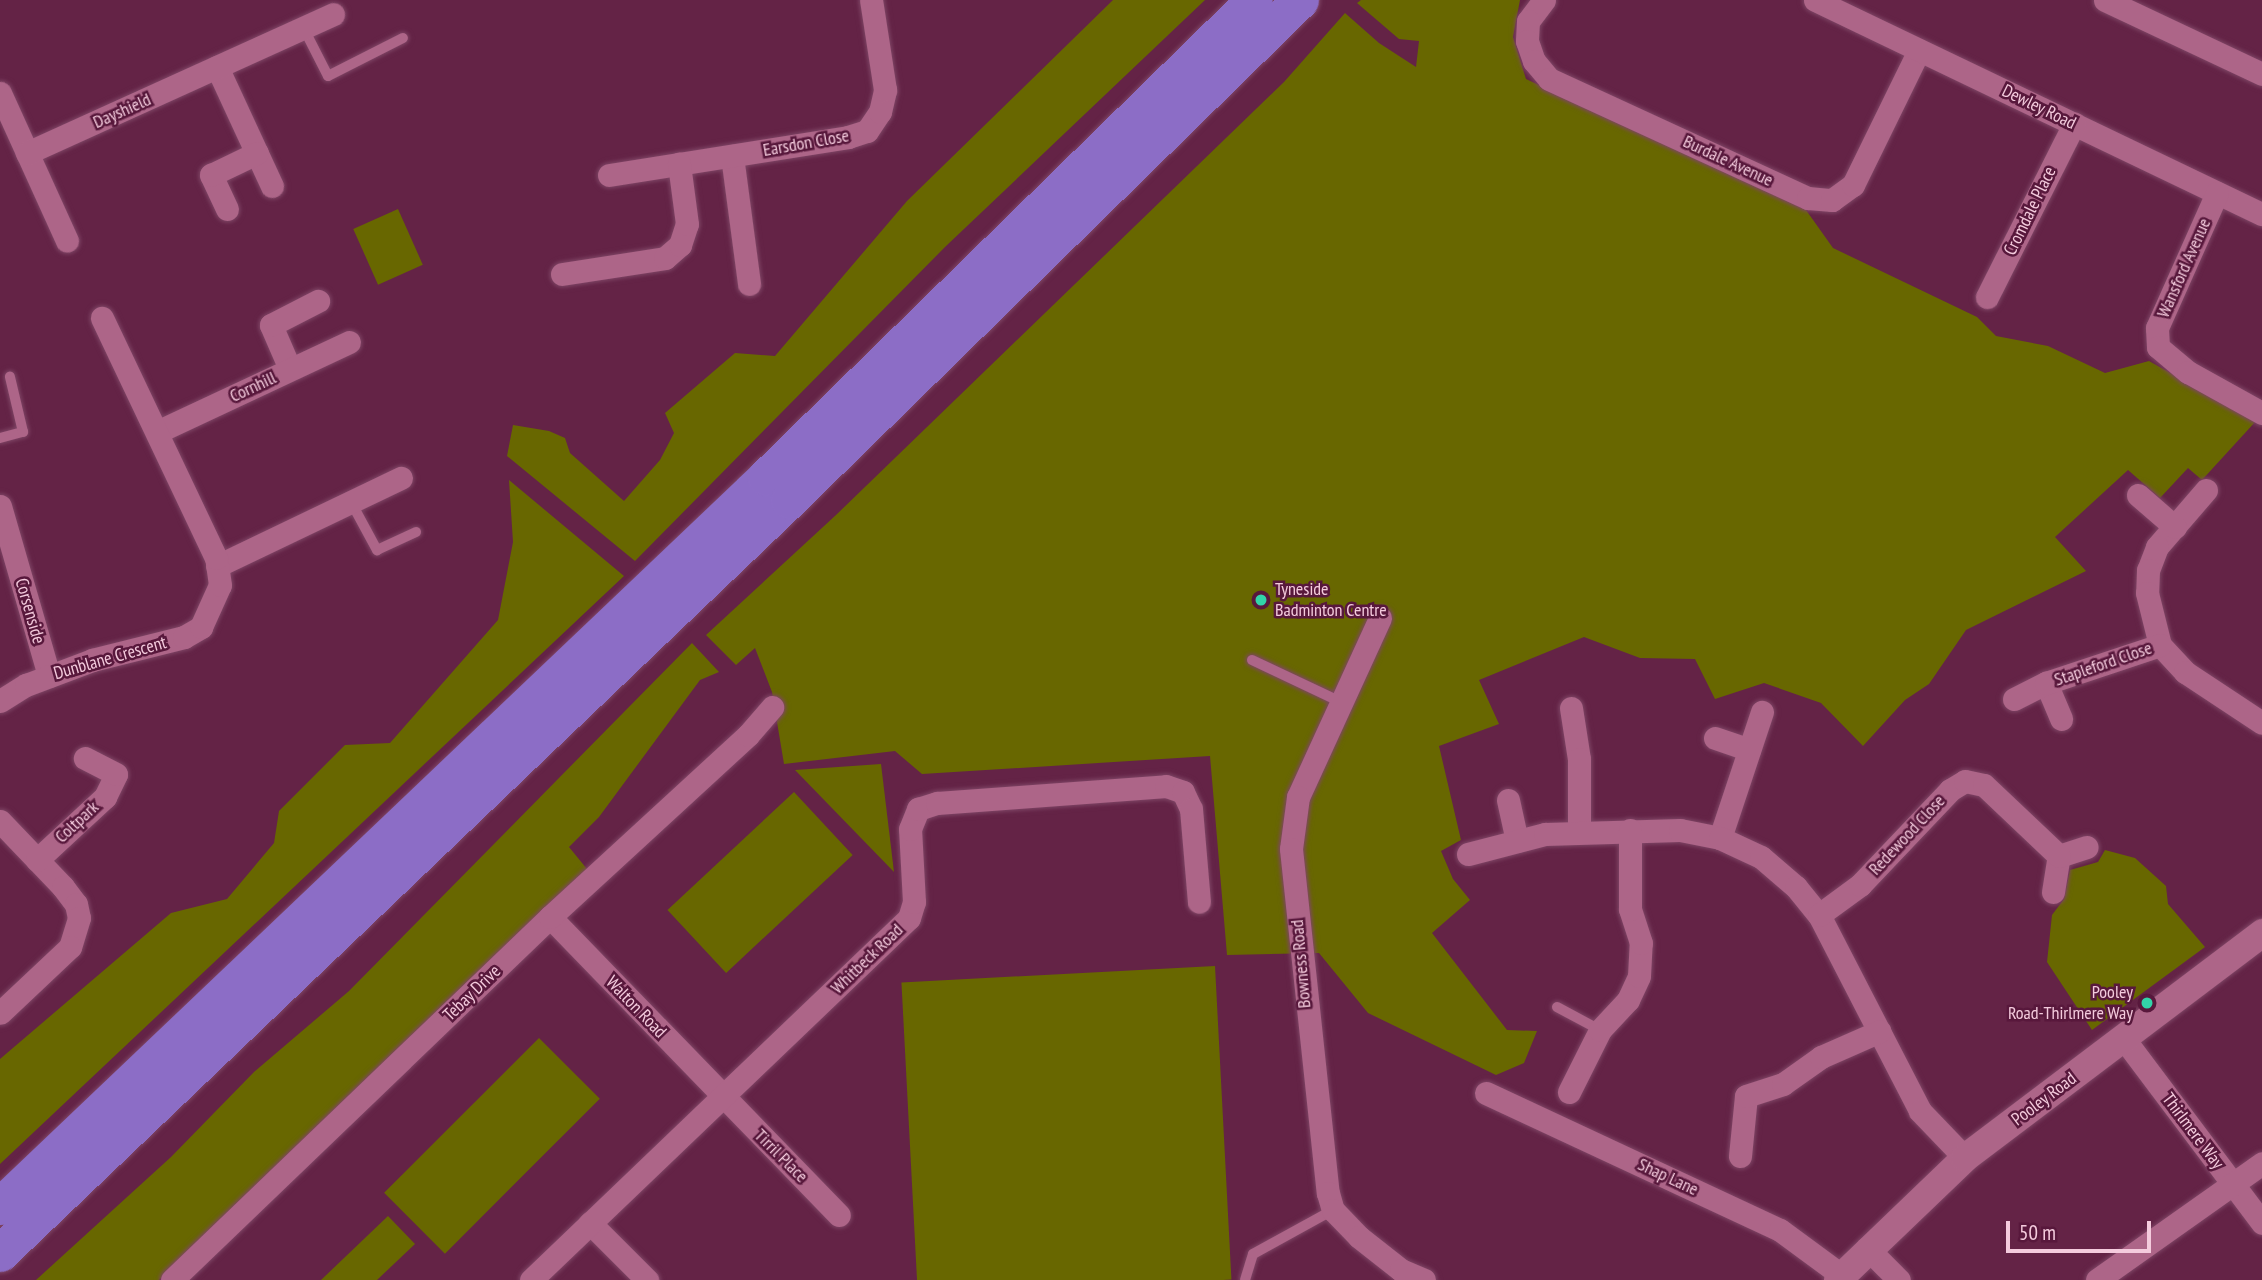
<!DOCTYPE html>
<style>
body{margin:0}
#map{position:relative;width:2262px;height:1280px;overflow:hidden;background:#642346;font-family:"PT Sans Narrow",sans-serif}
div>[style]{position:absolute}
.green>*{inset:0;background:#686700;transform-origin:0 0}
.roads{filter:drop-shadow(0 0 2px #7e4565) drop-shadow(0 0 2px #7e4565)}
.service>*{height:10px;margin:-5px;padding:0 5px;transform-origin:5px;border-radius:5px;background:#ad6588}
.minor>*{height:23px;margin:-11.5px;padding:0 11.5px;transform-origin:11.5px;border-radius:11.5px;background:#ad6588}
.tertiary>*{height:28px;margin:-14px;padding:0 14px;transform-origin:14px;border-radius:14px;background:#ad6588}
.trunk>*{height:37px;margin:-18.5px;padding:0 18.5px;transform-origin:18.5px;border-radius:18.5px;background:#8c6dc6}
.dots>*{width:19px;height:19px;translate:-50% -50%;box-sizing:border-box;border:4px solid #58183c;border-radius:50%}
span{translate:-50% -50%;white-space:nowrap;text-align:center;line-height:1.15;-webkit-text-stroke:5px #58183c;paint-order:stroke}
.street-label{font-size:18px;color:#f4cbdd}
.poi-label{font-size:18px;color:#f4cbdd}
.left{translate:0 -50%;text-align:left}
.right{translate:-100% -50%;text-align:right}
.scale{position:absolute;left:2006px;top:1221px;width:145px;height:32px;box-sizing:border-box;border:4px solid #f4cbdd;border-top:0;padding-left:9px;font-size:21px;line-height:24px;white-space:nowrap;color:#f4cbdd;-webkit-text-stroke:5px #58183c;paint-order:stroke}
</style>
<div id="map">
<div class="green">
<i style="clip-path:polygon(1113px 0,1205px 0,945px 247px,635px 561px,507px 456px,513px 425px,549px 431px,565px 438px,570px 453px,624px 501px,660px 460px,674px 433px,665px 413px,735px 353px,775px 356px,907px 201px)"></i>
<i style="clip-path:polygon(1361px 0,1520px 0,1513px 37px,1526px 79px,1806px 210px,1833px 248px,1977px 317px,1996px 336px,2048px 346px,2105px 373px,2149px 361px,2256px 421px,2202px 480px,2188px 468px,2160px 498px,2128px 470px,2055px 537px,2086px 571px,1966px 630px,1929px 684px,1905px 700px,1863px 746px,1821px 703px,1764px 683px,1715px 699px,1695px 659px,1640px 658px,1584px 637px,1479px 680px,1499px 724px,1439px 746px,1461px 840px,1441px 851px,1453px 879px,1470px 900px,1432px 933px,1507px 1030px,1537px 1031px,1524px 1063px,1496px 1075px,1368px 1013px,1319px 953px,1227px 955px,1210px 756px,922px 774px,895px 751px,784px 764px,772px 692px,755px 648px,736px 665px,706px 635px,836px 515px,1284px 82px,1345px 13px,1379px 43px,1416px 67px,1419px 41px,1399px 39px,1357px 3px)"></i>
<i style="left:398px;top:209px;width:61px;height:49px;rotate:66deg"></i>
<i style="clip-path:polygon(509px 480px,624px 576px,0 1164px,0 1059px,171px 913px,227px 899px,274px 843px,279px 811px,345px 745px,390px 743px,498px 620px,513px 542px)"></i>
<i style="clip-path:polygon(692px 643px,719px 672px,700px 680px,599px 817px,569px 847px,587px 869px,159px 1280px,36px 1280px,171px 1157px,254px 1072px,349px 991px)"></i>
<i style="clip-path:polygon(881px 764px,894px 872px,795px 770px)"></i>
<i style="left:794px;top:792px;width:86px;height:173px;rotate:47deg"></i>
<i style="clip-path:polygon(2105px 850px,2135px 858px,2166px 886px,2168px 904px,2205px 947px,2092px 1030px,2047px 962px,2052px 915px,2064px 899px,2070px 870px,2098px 862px)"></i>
<i style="left:1215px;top:966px;width:314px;height:314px;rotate:87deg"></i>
<i style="left:539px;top:1038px;width:86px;height:219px;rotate:45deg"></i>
<i style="clip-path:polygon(388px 1216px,415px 1244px,377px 1280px,321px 1280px)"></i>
</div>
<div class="roads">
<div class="service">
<i style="left:303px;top:27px;width:55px;rotate:63deg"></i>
<i style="left:328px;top:76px;width:84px;rotate:-26.9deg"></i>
<i style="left:0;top:438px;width:24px;rotate:-15deg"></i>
<i style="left:23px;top:432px;width:57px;rotate:-103.3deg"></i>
<i style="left:351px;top:502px;width:55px;rotate:61.6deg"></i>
<i style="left:377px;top:550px;width:43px;rotate:-24.8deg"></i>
<i style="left:1252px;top:660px;width:98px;rotate:25.3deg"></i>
<i style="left:1557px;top:1007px;width:49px;rotate:28.1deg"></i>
<i style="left:1245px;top:1280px;width:27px;rotate:-73deg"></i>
<i style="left:1253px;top:1254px;width:91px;rotate:-28.8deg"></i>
</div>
<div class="minor">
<i style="left:1544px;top:0;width:26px;rotate:127deg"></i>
<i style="left:1528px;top:21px;width:20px;rotate:93deg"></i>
<i style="left:1527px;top:41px;width:21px;rotate:71deg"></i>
<i style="left:1534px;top:61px;width:23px;rotate:50deg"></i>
<i style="left:1549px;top:79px;width:285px;rotate:24.7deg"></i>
<i style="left:1808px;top:198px;width:24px;rotate:5deg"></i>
<i style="left:1832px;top:200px;width:26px;rotate:-36deg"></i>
<i style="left:1853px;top:185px;width:150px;rotate:-63.9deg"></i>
<i style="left:1815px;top:0;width:496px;rotate:25.6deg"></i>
<i style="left:2105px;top:0;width:174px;rotate:25.2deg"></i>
<i style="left:217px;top:67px;width:131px;rotate:65.2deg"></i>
<i style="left:0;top:93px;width:162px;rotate:65.6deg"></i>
<i style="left:27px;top:153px;width:336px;rotate:-24.4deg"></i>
<i style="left:732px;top:156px;width:129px;rotate:82.4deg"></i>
<i style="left:609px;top:175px;width:242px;rotate:-9deg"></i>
<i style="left:848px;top:137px;width:20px;rotate:-18deg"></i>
<i style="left:867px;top:131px;width:23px;rotate:-56deg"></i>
<i style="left:880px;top:112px;width:23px;rotate:-77deg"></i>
<i style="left:885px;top:90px;width:91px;rotate:-98.8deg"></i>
<i style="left:2217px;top:193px;width:148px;rotate:114deg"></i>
<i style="left:2157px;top:328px;width:19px;rotate:87deg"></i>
<i style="left:2158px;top:347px;width:39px;rotate:40deg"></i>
<i style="left:2188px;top:372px;width:85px;rotate:29deg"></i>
<i style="left:227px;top:209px;width:38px;rotate:-115deg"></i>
<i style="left:211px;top:175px;width:51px;rotate:-25.6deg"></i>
<i style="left:562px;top:274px;width:104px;rotate:-8.8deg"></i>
<i style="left:665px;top:258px;width:20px;rotate:-41deg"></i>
<i style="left:680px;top:245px;width:22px;rotate:-72deg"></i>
<i style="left:687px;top:224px;width:61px;rotate:-97.6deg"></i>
<i style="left:1987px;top:297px;width:194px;rotate:-63.3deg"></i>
<i style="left:290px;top:369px;width:48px;rotate:-113.4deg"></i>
<i style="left:271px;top:325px;width:53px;rotate:-27.1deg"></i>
<i style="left:157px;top:432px;width:212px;rotate:-25.1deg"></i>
<i style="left:2206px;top:490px;width:75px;rotate:130.7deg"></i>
<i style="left:2157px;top:547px;width:25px;rotate:111deg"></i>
<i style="left:2148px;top:570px;width:23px;rotate:92deg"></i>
<i style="left:2147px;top:593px;width:54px;rotate:76deg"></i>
<i style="left:2160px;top:645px;width:37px;rotate:47deg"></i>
<i style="left:2185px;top:672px;width:92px;rotate:33.5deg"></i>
<i style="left:2138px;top:495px;width:49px;rotate:40.9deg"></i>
<i style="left:0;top:506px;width:177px;rotate:73.9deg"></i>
<i style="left:217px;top:566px;width:204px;rotate:-25.6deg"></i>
<i style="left:1380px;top:618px;width:197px;rotate:114.6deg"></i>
<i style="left:1298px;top:797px;width:52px;rotate:97.7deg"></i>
<i style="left:1291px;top:849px;width:346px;rotate:83.9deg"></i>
<i style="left:1328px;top:1193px;width:18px;rotate:74deg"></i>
<i style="left:1333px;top:1210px;width:37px;rotate:46deg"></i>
<i style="left:1359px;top:1237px;width:53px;rotate:38.2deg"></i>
<i style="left:1401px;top:1270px;width:25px;rotate:23deg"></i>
<i style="left:2046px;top:683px;width:39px;rotate:67deg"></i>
<i style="left:2014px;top:699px;width:36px;rotate:-27deg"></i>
<i style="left:2046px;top:683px;width:120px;rotate:-18.4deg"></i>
<i style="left:0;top:701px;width:31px;rotate:-32deg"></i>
<i style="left:26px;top:685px;width:71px;rotate:-20.7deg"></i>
<i style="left:92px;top:660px;width:95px;rotate:-14deg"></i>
<i style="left:184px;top:637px;width:20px;rotate:-30deg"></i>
<i style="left:201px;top:627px;width:46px;rotate:-65.7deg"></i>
<i style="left:220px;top:585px;width:27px;rotate:-98deg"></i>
<i style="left:216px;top:558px;width:266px;rotate:-115.4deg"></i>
<i style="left:1571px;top:708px;width:52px;rotate:81.1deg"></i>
<i style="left:1579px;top:759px;width:73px;rotate:90deg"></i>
<i style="left:1715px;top:738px;width:36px;rotate:19deg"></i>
<i style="left:1508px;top:800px;width:42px;rotate:77.6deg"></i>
<i style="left:0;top:821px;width:91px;rotate:46.3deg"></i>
<i style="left:63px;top:887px;width:21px;rotate:53deg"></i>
<i style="left:76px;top:904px;width:14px;rotate:78deg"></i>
<i style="left:79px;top:918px;width:30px;rotate:107deg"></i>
<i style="left:70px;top:947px;width:96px;rotate:136.7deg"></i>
<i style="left:1720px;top:838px;width:133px;rotate:-71.6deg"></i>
<i style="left:1468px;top:854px;width:80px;rotate:-14.6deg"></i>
<i style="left:1545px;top:834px;width:135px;rotate:-1.7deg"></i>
<i style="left:1680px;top:830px;width:41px;rotate:11.3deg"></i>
<i style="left:1720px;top:838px;width:45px;rotate:24.9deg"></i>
<i style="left:1761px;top:857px;width:46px;rotate:40.6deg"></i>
<i style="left:1796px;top:887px;width:36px;rotate:51deg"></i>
<i style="left:1819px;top:915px;width:220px;rotate:62.7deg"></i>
<i style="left:1920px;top:1111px;width:65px;rotate:46.2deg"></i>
<i style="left:37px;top:860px;width:93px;rotate:-42.8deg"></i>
<i style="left:105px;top:797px;width:25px;rotate:-64deg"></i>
<i style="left:116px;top:774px;width:35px;rotate:-153deg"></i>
<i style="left:2053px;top:892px;width:36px;rotate:-81deg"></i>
<i style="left:2059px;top:856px;width:29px;rotate:-18deg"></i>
<i style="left:1819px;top:915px;width:51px;rotate:-36.2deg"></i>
<i style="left:1860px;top:885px;width:131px;rotate:-46.5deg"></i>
<i style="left:1950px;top:790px;width:17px;rotate:-31deg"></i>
<i style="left:1965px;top:781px;width:19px;rotate:12deg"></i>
<i style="left:1984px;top:785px;width:103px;rotate:43.4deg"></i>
<i style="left:550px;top:917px;width:415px;rotate:45.9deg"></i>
<i style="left:2124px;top:1039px;width:230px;rotate:53.1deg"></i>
<i style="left:1569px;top:1092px;width:69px;rotate:-63.4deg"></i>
<i style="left:1600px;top:1030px;width:41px;rotate:-47deg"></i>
<i style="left:1628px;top:1000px;width:26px;rotate:-65deg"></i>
<i style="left:1639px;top:976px;width:33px;rotate:-87deg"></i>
<i style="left:1641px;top:943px;width:36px;rotate:-108deg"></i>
<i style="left:1630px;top:909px;width:79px;rotate:-90deg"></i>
<i style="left:1486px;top:1093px;width:324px;rotate:25deg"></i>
<i style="left:1780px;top:1230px;width:76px;rotate:36.4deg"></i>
<i style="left:1740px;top:1156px;width:60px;rotate:-84.3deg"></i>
<i style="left:1746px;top:1096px;width:39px;rotate:-18deg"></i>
<i style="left:1783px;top:1084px;width:47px;rotate:-35.4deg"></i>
<i style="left:1821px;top:1057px;width:64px;rotate:-23.8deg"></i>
<i style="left:590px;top:1223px;width:81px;rotate:45deg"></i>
<i style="left:1867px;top:1248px;width:45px;rotate:45deg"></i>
<i style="left:172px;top:1280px;width:524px;rotate:-43.84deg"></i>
<i style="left:550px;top:917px;width:269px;rotate:-42.6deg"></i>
<i style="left:748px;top:735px;width:37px;rotate:-49deg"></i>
<i style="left:531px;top:1280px;width:523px;rotate:-43.76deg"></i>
<i style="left:909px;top:918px;width:17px;rotate:-73deg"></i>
<i style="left:914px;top:902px;width:73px;rotate:-93.1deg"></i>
<i style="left:910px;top:829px;width:22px;rotate:-68deg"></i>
<i style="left:918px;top:809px;width:20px;rotate:-18deg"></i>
<i style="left:937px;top:803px;width:230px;rotate:-4.2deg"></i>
<i style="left:1166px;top:786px;width:18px;rotate:19deg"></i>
<i style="left:1183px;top:792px;width:19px;rotate:65deg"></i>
<i style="left:1191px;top:809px;width:93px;rotate:85.1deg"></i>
<i style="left:2097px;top:1280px;width:202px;rotate:-35.3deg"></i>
</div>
<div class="tertiary">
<i style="left:1838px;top:1280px;width:176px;rotate:-43.8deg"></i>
<i style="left:1965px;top:1158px;width:373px;rotate:-37.1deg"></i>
</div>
<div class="trunk">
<i style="left:0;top:1206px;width:1057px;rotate:-43.58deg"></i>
<i style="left:766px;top:477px;width:682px;rotate:-44.35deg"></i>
<i style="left:0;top:1253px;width:1091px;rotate:-43.66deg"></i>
<i style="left:789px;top:500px;width:715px;rotate:-44.38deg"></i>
</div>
</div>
<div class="dots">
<i style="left:1261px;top:600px;background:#32d4a9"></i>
<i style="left:2147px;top:1003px;background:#32d4a9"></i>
</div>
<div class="street-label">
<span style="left:2039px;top:107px;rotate:26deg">Dewley Road</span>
<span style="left:122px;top:111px;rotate:-24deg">Dayshield</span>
<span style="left:806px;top:143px;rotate:-10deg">Earsdon Close</span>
<span style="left:1728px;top:161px;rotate:25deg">Burdale Avenue</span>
<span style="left:2030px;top:211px;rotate:-64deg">Cromdale Place</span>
<span style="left:2184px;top:268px;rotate:-66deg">Wansford Avenue</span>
<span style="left:253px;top:387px;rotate:-25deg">Cornhill</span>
<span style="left:30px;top:611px;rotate:74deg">Corsenside</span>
<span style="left:110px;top:658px;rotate:-16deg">Dunblane Crescent</span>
<span style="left:2103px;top:664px;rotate:-19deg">Stapleford Close</span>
<span style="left:77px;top:822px;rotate:-43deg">Coltpark</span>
<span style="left:1907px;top:835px;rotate:-47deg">Redewood Close</span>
<span style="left:867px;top:959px;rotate:-44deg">Whitbeck Road</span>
<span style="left:1301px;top:964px;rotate:-95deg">Bowness Road</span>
<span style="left:472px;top:993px;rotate:-44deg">Tebay Drive</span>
<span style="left:636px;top:1007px;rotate:46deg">Walton Road</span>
<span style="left:2044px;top:1099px;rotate:-37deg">Pooley Road</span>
<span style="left:2193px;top:1131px;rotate:53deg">Thirlmere Way</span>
<span style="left:781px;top:1156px;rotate:45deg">Tirril Place</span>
<span style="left:1668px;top:1177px;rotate:25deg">Shap Lane</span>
</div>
<div class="poi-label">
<span class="left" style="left:1275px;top:600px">Tyneside<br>Badminton Centre</span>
<span class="right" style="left:2133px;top:1003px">Pooley<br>Road-Thirlmere Way</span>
</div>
<div class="scale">50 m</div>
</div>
